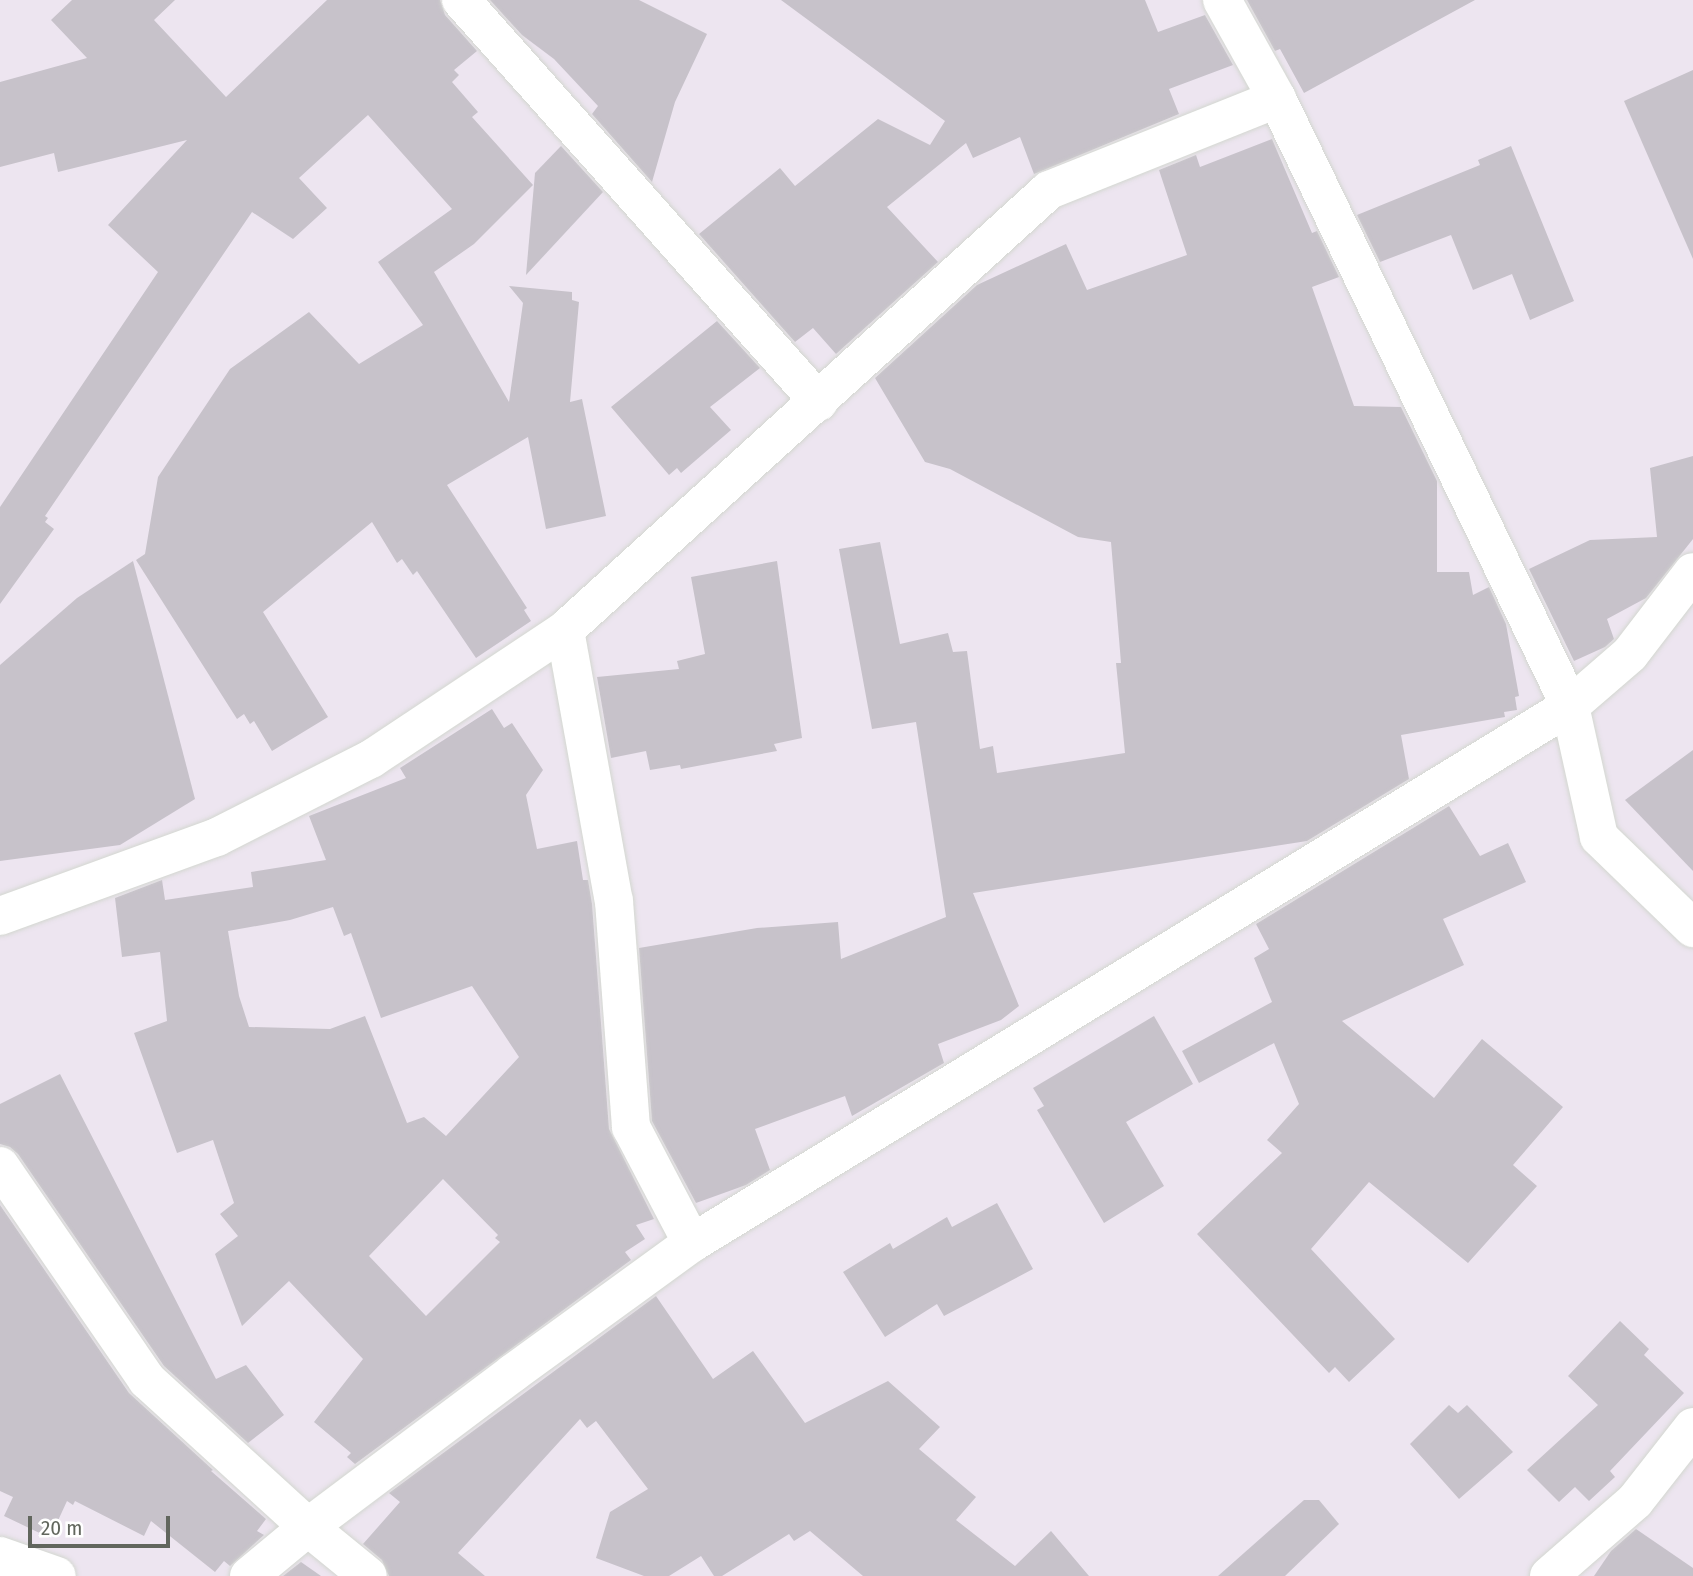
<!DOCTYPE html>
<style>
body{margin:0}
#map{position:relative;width:1693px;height:1576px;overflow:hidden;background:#ede5f0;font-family:"Fira Sans Condensed",sans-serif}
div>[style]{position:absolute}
.building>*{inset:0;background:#c7c2ca}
.roads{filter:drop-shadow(0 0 2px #d3d7d0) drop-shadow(0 0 2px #d3d7d0)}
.minor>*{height:38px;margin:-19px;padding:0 19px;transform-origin:19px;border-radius:19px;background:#fff}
.tertiary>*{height:38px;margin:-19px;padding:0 19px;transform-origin:19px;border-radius:19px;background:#fff}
span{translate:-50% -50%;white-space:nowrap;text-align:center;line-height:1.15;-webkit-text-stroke:5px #fff;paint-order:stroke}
.scale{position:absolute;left:28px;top:1516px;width:142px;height:32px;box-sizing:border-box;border:4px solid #61665d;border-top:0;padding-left:9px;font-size:21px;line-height:24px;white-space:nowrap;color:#61665d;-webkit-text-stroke:5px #fff;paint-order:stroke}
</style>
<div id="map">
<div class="building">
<i style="clip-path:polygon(72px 0,175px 0,154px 20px,226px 97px,327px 0,440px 0,445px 15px,477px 51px,454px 70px,459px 75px,452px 82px,478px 112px,472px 117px,533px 185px,474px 244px,434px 272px,509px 402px,523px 303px,509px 286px,572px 292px,572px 300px,579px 302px,570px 402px,582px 399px,606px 516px,546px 529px,528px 437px,447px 485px,527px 608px,524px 610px,531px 621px,476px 658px,417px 571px,413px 575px,402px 559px,397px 563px,372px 522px,263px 612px,328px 717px,272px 751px,254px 721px,250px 724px,244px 714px,237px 719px,136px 560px,145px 554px,158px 477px,230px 369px,309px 312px,359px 364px,423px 325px,378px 262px,452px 209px,368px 115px,299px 178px,327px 208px,293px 239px,252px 212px,45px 516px,48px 518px,45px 522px,54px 529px,0 604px,0 507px,158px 272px,108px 225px,187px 140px,58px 172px,54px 153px,0 167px,0 82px,87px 58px,51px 20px)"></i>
<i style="clip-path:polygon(490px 0,639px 0,707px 34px,675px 102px,652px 182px,592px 114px,598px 106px,554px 59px,522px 35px)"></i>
<i style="clip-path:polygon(781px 0,1145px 0,1158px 32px,1205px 15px,1233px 65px,1169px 89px,1179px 114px,1034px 174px,1020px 137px,973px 158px,966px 143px,887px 207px,938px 262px,836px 354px,813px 328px,795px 342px,699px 234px,780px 168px,795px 186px,878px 119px,930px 145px,945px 121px)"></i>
<i style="clip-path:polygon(1247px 0,1475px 0,1304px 93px,1280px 49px,1275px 51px)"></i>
<i style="clip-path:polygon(1693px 70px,1693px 259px,1624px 101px)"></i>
<i style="clip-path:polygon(1272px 139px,1312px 233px,1317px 231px,1339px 277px,1312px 287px,1354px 406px,1401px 407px,1437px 481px,1437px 572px,1469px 572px,1473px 595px,1489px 587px,1506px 624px,1519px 696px,1515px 697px,1517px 710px,1504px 712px,1505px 717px,1401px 735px,1409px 779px,1307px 841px,973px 893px,1019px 1006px,1001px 1020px,938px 1044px,944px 1063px,852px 1116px,845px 1096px,755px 1129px,770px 1170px,746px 1185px,696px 1203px,652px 1121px,639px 948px,757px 928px,838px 922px,841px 959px,946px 917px,916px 722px,872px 729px,839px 549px,880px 542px,900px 644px,948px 633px,953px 652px,967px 651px,980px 749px,993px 746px,997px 773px,1125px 753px,1116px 663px,1121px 663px,1111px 542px,1078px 537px,950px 469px,925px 462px,875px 378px,977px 285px,1066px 244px,1087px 290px,1187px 255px,1159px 170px,1196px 155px,1200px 167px)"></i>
<i style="clip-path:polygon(561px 146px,603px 192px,526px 275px,535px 173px)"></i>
<i style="clip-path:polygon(1511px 146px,1574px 301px,1530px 320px,1512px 274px,1473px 290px,1451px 235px,1380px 262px,1357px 215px,1480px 165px,1478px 160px)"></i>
<i style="clip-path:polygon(717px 321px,760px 368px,710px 407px,731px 430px,681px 473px,677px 468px,669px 475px,611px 407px)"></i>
<i style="clip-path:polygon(1693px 456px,1693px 539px,1646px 598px,1607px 619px,1614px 639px,1605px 647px,1574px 661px,1529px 569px,1590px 540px,1657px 537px,1650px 468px)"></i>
<i style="clip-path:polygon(133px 561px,195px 799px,120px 845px,0 861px,0 665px,77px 598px)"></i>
<i style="clip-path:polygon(777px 561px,802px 738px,774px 744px,777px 751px,681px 769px,680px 765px,650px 770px,646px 751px,611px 758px,597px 677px,679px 669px,677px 661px,705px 654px,691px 577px)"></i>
<i style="clip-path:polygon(evenodd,492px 709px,504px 728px,512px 723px,543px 770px,526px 795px,537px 849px,577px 841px,583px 880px,588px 880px,592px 904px,609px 1129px,654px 1219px,636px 1225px,645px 1239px,625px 1252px,631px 1260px,355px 1464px,347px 1457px,351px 1453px,314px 1422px,363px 1359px,289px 1281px,242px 1326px,215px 1254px,238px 1236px,220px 1214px,234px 1203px,213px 1140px,177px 1153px,134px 1033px,167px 1021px,160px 952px,122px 957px,115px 898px,162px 880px,165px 900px,253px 887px,251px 872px,326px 860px,309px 816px,406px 778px,400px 768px,492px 709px,333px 907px,344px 936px,351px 933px,381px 1018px,472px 986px,519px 1057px,446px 1136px,424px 1117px,407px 1123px,365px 1016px,330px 1029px,249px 1027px,239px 996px,228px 931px,290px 920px,333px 907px,492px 709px,443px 1179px,498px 1235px,495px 1238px,500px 1242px,426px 1316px,369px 1256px,443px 1179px)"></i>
<i style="clip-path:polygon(1693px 750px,1693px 871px,1625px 800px)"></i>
<i style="clip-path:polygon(1449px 806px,1480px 856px,1508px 843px,1526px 882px,1443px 919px,1464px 965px,1342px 1021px,1434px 1098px,1482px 1039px,1563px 1107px,1513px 1165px,1537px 1186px,1468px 1263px,1369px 1182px,1311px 1249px,1395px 1339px,1349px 1382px,1335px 1367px,1329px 1373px,1197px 1234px,1282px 1153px,1267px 1140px,1299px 1104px,1274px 1043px,1199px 1083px,1182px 1051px,1272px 1002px,1254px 958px,1269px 949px,1256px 924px)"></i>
<i style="clip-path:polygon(1154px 1016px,1193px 1084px,1126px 1122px,1164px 1186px,1104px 1223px,1037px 1110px,1044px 1106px,1033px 1088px)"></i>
<i style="clip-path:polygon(60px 1074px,216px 1379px,246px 1365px,284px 1415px,248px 1443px,164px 1366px,18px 1154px,10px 1147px,0 1144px,0 1104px)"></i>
<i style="clip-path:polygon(997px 1203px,1033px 1269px,944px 1316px,937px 1304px,885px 1337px,843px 1272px,890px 1243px,893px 1249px,947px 1217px,952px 1227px)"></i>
<i style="clip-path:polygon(0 1205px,129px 1393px,213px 1470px,211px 1471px,266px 1519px,257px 1531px,264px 1535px,230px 1566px,224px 1561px,215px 1572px,151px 1521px,144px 1536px,75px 1501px,73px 1505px,67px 1501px,50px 1538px,4px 1516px,13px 1497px,0 1491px)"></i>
<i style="clip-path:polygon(656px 1296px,713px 1379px,753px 1351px,805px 1423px,888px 1381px,940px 1427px,919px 1449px,976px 1497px,956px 1520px,1015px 1566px,1051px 1531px,1089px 1576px,863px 1576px,810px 1531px,794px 1541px,789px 1534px,722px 1576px,714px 1576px,701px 1556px,669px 1576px,644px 1576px,596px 1558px,610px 1512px,648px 1489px,596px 1421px,587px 1428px,580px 1419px,458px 1553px,485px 1576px,389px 1576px,382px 1560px,363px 1544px,400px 1502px,389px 1493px)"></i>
<i style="clip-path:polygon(1620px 1321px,1649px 1349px,1644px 1355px,1684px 1393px,1610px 1471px,1615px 1477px,1589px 1501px,1575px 1487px,1559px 1502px,1527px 1470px,1598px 1405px,1568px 1376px)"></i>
<i style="clip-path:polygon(1449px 1405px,1458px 1413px,1467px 1405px,1513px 1452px,1459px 1499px,1410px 1444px)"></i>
<i style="clip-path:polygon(1304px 1500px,1319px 1500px,1339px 1524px,1285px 1576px,1218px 1576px)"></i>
<i style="clip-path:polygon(1636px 1529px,1693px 1568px,1693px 1576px,1594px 1576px,1611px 1551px)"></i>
<i style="clip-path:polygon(301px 1562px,321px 1576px,283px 1576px)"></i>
</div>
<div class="roads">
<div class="minor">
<i style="left:461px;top:0;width:538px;rotate:48.31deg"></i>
<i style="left:1222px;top:0;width:113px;rotate:60.9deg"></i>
<i style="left:1277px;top:99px;width:674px;rotate:64.23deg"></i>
<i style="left:1570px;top:706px;width:134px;rotate:77.5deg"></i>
<i style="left:1599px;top:837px;width:131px;rotate:44.1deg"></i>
<i style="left:565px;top:630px;width:275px;rotate:79.8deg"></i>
<i style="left:614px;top:901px;width:227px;rotate:85.7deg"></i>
<i style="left:631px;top:1127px;width:131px;rotate:62.3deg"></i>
<i style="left:0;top:916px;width:231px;rotate:-20deg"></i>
<i style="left:217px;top:837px;width:173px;rotate:-26.9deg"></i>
<i style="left:371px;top:759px;width:233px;rotate:-33.6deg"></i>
<i style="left:565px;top:630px;width:654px;rotate:-42.27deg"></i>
<i style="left:1049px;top:190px;width:245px;rotate:-21.8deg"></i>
<i style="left:0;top:1166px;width:260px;rotate:55.5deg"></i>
<i style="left:147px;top:1380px;width:218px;rotate:42.4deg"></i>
<i style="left:308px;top:1527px;width:77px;rotate:39.2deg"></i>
<i style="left:249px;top:1576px;width:77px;rotate:-39.7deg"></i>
<i style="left:308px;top:1527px;width:256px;rotate:-36.9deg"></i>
<i style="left:513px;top:1373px;width:221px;rotate:-36deg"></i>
<i style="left:692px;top:1243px;width:1029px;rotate:-31.45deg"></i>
<i style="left:1570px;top:706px;width:79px;rotate:-40.9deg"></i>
<i style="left:1630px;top:654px;width:103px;rotate:-52.5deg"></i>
<i style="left:1549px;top:1576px;width:114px;rotate:-41.1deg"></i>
<i style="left:1635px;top:1501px;width:94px;rotate:-51.9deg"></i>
</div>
<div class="tertiary">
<i style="left:0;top:1556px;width:60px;rotate:19.3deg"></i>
</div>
</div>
<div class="scale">20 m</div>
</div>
